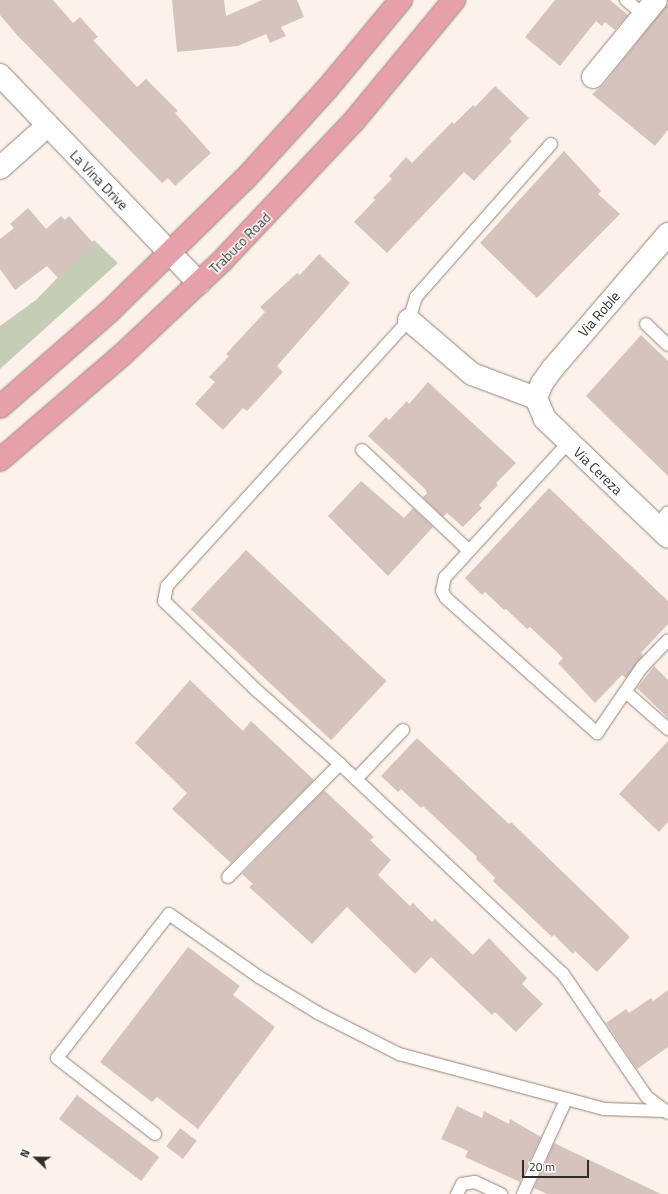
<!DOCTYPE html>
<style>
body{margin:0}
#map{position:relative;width:668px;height:1194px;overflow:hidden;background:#fcf2eb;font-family:"Titillium Web",sans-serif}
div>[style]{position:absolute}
.green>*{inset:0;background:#c6cdb7}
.building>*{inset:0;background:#d7c3be;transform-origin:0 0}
.roads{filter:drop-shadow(0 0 1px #93847a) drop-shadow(0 0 1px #93847a)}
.lane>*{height:12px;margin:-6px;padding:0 6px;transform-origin:6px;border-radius:6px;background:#fff}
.street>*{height:22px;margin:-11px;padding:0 11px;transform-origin:11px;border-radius:11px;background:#fff}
.secondary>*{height:22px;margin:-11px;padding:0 11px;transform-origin:11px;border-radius:11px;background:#fff}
.primary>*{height:22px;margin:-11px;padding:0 11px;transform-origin:11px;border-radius:11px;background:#e5a0a9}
span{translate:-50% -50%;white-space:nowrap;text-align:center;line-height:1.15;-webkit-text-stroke:3px #fff;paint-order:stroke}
.street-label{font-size:14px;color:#322c28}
.north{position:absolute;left:16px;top:1138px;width:40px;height:40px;-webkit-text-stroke:3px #fff;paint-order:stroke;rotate:292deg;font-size:11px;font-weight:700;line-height:16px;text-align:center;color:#322c28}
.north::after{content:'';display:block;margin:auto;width:14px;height:18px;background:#322c28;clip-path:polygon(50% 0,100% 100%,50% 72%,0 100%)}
.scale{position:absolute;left:522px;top:1160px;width:67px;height:18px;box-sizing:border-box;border:2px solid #322c28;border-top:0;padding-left:5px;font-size:12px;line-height:14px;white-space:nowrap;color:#322c28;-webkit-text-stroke:3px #fff;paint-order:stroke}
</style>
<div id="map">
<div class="green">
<i style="clip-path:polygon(94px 240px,118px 263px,0 369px,0 326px,36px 300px)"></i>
</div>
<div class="building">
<i style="clip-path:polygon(0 0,53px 0,73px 23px,80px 17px,98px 37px,93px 40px,137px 87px,146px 79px,178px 111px,175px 113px,211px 153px,175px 186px,168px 178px,162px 183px,17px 35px,0 15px)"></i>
<i style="clip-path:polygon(172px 0,224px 0,226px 16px,262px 0,297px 0,304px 17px,281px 27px,286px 36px,270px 43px,266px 34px,238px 46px,177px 52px)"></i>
<i style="clip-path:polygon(555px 0,610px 0,628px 15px,615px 30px,605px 22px,602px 26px,596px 21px,560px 66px,525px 37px)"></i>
<i style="clip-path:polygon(668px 3px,668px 130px,655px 146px,592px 94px,603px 85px)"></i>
<i style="clip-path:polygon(495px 86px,529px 118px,509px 139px,512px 141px,474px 181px,464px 172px,387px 253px,354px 222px,375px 200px,373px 198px,392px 179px,389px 176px,406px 157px,412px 163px,452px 122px,454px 124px,473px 105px,475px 107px)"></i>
<i style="clip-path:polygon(564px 151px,601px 191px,598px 194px,620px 214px,537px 298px,480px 243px)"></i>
<i style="clip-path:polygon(28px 208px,46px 229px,61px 216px,65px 220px,69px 216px,95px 245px,58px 278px,47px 266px,15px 290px,0 269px,0 239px,14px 228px,10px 224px)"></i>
<i style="clip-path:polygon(319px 254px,350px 283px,277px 366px,283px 372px,247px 411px,243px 408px,223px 430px,195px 404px,215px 382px,209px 377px,229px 356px,226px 354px,265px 312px,260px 307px,297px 273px,300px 275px)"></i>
<i style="clip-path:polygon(641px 335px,668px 361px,668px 476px,586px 396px)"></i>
<i style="clip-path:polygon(428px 382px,516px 463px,496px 483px,498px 485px,479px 505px,482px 508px,463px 527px,447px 513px,443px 517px,423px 497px,427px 493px,425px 489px,368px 436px,386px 417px,389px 420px,407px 401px,409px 404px)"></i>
<i style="clip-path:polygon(361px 481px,404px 518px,413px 508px,433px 527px,388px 576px,328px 516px)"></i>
<i style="clip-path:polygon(549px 488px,668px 601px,668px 624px,641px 653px,643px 655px,626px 678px,622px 675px,595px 703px,558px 663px,563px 658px,530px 627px,527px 629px,506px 609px,504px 610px,485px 592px,482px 595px,465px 578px)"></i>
<i style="left:246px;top:550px;width:192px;height:81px;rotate:43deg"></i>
<i style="clip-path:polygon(654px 666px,668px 680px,668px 718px,637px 688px)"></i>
<i style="clip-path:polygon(190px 680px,243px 731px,251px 721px,314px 780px,231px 863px,172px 809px,187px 793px,135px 743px)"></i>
<i style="clip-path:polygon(417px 738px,509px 824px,511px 822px,630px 937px,597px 972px,575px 951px,573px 954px,554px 935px,552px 937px,493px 881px,495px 878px,476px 859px,477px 857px,423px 806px,421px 808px,401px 789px,398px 792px,381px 776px)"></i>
<i style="clip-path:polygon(668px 741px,668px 822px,659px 832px,619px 794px)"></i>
<i style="clip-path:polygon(324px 790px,374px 837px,370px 840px,391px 860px,378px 875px,410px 906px,413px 903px,432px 922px,435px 919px,473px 955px,489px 938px,527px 978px,522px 984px,543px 1004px,516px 1032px,495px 1012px,492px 1015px,431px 957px,415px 974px,347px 907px,312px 944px,249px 887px,253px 884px,242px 874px)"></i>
<i style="clip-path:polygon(188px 947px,240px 986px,233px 995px,275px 1027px,198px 1129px,157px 1097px,152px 1102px,100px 1062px)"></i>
<i style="clip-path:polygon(668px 990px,668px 1047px,637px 1069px,606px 1023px,626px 1009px,629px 1013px,651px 998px,653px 1001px)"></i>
<i style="left:77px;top:1095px;width:103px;height:30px;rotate:37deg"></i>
<i style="clip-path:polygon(457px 1106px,482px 1118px,484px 1111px,509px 1124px,510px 1119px,541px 1137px,520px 1182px,465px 1157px,468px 1151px,441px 1139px)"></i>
<i style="left:180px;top:1128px;width:21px;height:23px;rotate:37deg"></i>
<i style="clip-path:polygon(554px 1143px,661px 1194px,547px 1194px,534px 1188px)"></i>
</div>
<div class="roads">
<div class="lane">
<i style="left:626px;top:0;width:23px;rotate:40deg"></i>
<i style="left:551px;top:144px;width:204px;rotate:131.4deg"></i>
<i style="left:416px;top:297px;width:24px;rotate:107deg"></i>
<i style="left:409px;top:320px;width:360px;rotate:132.3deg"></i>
<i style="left:167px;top:586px;width:15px;rotate:101deg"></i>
<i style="left:164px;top:601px;width:127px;rotate:44deg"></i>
<i style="left:255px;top:689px;width:113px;rotate:41.4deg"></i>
<i style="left:340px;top:764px;width:306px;rotate:43.3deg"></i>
<i style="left:563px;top:974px;width:149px;rotate:55.7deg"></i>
<i style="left:647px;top:1097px;width:26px;rotate:37deg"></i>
<i style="left:646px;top:324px;width:30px;rotate:44deg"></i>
<i style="left:568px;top:443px;width:182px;rotate:132.5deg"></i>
<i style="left:445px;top:577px;width:14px;rotate:102deg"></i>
<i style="left:442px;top:591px;width:8px;rotate:60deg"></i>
<i style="left:446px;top:598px;width:203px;rotate:41.8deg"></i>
<i style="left:597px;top:733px;width:80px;rotate:-55.7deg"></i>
<i style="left:642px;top:667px;width:37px;rotate:-46deg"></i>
<i style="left:362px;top:450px;width:147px;rotate:43.3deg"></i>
<i style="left:656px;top:526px;width:18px;rotate:-49deg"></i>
<i style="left:627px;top:693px;width:55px;rotate:41.3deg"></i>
<i style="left:356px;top:779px;width:68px;rotate:-46.2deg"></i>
<i style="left:228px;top:877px;width:159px;rotate:-45.3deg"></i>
<i style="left:155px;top:1134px;width:124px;rotate:-142.2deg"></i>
<i style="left:57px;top:1058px;width:182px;rotate:-52.1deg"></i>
<i style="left:169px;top:914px;width:110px;rotate:35deg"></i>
<i style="left:259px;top:977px;width:69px;rotate:31.4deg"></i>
<i style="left:318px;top:1013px;width:91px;rotate:26.8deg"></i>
<i style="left:399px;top:1054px;width:212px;rotate:15deg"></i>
<i style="left:604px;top:1109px;width:60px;rotate:1.9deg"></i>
<i style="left:457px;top:1194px;width:11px;rotate:-63deg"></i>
<i style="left:462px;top:1184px;width:13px;rotate:-9deg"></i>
<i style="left:475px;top:1182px;width:29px;rotate:25deg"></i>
<i style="left:523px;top:1194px;width:103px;rotate:-65.4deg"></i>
</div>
<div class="street">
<i style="left:0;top:75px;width:288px;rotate:46.3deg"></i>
<i style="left:593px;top:77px;width:99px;rotate:-50.7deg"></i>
<i style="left:0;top:168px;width:63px;rotate:-41.8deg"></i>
<i style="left:409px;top:320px;width:83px;rotate:40.6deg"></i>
<i style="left:472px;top:374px;width:68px;rotate:20.6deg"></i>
</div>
<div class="secondary">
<i style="left:668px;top:234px;width:177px;rotate:130.6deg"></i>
<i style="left:553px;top:368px;width:19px;rotate:126deg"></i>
<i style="left:542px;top:383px;width:16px;rotate:112deg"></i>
<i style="left:536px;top:398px;width:23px;rotate:67deg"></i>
<i style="left:545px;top:419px;width:170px;rotate:43.8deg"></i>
</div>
<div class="primary">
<i style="left:0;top:407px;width:147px;rotate:-41.1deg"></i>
<i style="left:111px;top:310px;width:187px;rotate:-44.4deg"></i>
<i style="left:245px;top:179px;width:122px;rotate:-47.7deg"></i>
<i style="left:327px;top:89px;width:116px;rotate:-50.3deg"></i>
<i style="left:0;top:460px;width:160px;rotate:-40.7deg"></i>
<i style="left:121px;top:356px;width:139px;rotate:-43.2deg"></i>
<i style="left:222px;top:261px;width:192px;rotate:-46.7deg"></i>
<i style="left:354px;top:121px;width:157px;rotate:-50.4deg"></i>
</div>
</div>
<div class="street-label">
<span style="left:99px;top:180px;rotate:46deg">La Vina Drive</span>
<span style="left:240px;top:243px;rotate:-45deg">Trabuco Road</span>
<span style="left:599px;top:314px;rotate:-49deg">Via Roble</span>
<span style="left:598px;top:471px;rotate:44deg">Via Cereza</span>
</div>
<div class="north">N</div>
<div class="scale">20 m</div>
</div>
